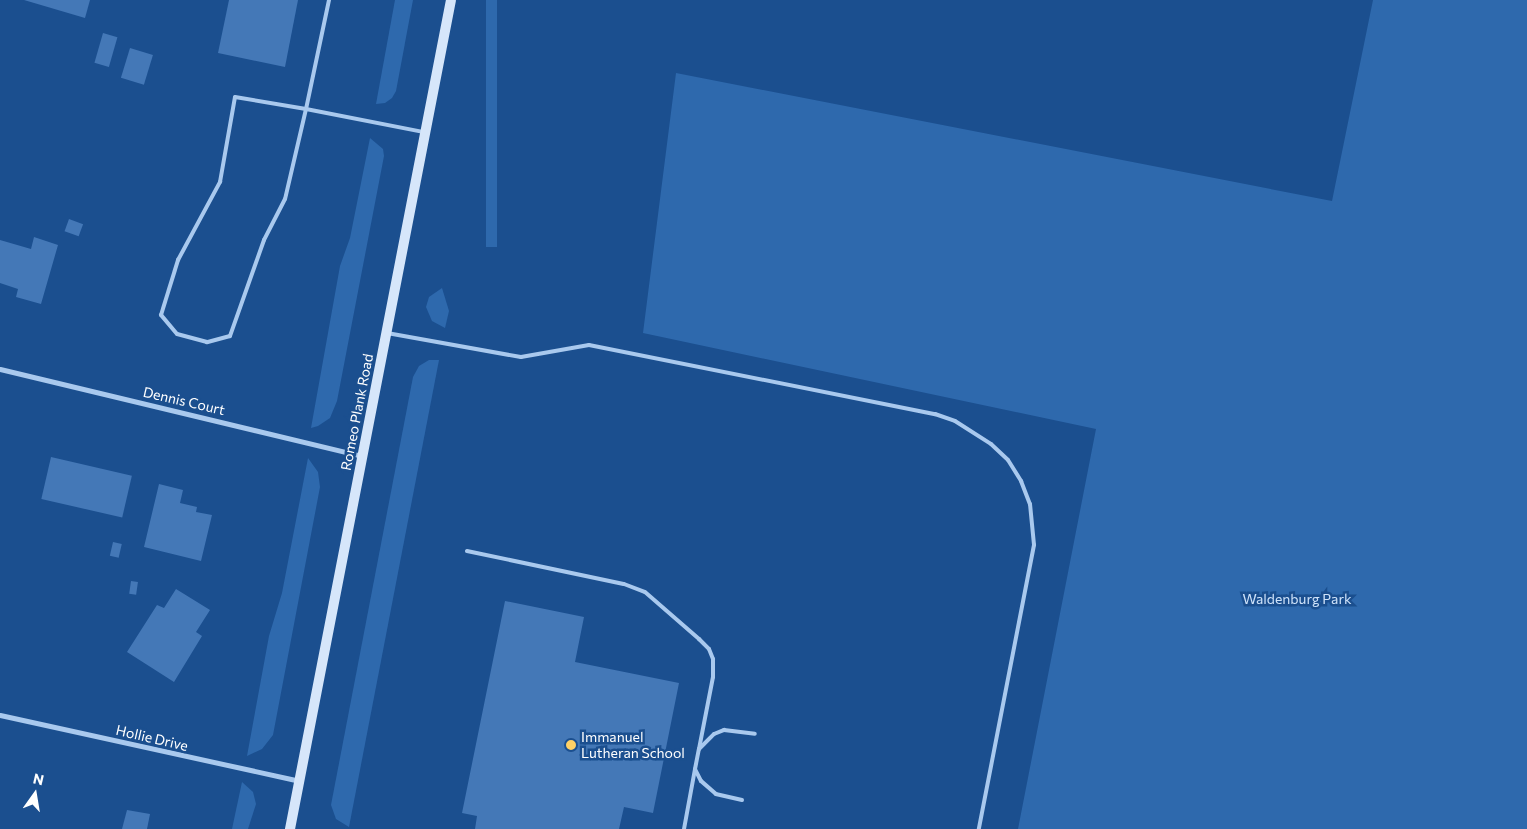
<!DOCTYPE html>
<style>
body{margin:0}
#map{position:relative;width:1527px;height:829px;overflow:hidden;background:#1b4f8f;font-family:Commissioner,sans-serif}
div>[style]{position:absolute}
.green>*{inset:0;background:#2e69ad;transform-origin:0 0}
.building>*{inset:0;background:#4478b7;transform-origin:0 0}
.service>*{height:4px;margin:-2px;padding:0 2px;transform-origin:2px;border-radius:2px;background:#a9c9ee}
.minor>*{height:5px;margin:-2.5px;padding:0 2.5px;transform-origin:2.5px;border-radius:2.5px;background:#a9c9ee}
.secondary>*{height:10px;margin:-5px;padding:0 5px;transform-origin:5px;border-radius:5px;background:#d6e6fa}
.dots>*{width:14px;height:14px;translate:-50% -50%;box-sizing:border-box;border:2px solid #1b4f8f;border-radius:50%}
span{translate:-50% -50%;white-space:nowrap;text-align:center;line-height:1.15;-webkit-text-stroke:5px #1b4f8f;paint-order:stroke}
.street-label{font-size:14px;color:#fff}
.park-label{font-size:14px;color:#cfe3fa}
.poi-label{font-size:14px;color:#fff}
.left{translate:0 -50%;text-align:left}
.north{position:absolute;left:10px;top:769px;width:50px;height:50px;-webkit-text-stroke:4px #1b4f8f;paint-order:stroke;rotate:13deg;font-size:14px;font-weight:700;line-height:20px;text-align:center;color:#fff}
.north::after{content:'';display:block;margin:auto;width:18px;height:22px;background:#fff;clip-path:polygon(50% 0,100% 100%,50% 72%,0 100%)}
</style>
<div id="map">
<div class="green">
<i style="clip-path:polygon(395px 0,413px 0,396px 91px,392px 98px,385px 103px,376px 104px)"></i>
<i style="left:486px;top:0;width:11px;height:247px"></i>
<i style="clip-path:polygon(1373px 0,1527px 0,1527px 829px,1018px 829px,1096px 429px,643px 333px,676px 73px,1332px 201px)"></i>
<i style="clip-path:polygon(370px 138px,383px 149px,384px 156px,337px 401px,330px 418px,318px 426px,311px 428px,340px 266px,350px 238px)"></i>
<i style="clip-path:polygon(442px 288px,449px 311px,445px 328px,432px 321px,426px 307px,429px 297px)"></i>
<i style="clip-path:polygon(429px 360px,439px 360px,349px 827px,336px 819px,331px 805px,413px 377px,419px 366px)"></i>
<i style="clip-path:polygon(308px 458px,318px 472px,320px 487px,273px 735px,262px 749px,247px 756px,269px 636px,282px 593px)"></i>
<i style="clip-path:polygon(242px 782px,253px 792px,256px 804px,248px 829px,232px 829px)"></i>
</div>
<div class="building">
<i style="clip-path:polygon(24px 0,90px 0,85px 18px)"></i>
<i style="clip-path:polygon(229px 0,298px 0,285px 67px,218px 53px)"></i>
<i style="left:103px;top:33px;width:15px;height:31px;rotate:16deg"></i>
<i style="left:130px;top:48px;width:24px;height:31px;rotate:17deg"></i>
<i style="left:69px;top:219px;width:15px;height:13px;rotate:20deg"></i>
<i style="clip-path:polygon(34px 237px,58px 245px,41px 304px,16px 297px,18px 289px,0 283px,0 240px,31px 249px)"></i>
<i style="left:51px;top:457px;width:83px;height:43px;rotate:13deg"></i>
<i style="clip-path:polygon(159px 484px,183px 490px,180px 503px,197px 507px,196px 512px,212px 515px,201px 561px,144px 547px)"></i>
<i style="left:113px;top:542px;width:9px;height:14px;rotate:13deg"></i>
<i style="left:131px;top:581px;width:7px;height:13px;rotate:8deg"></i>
<i style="clip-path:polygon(176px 589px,210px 610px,196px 632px,202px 636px,174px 682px,127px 652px,157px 605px,164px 608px)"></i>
<i style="clip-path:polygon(505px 601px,584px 617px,575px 662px,679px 683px,653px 813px,624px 807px,619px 829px,475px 829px,477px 816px,462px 813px)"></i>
<i style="clip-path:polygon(127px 810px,150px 814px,147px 829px,122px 829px)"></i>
</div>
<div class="service">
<i style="left:329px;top:0;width:111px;rotate:101.9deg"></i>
<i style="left:306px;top:109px;width:119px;rotate:11.1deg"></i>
<i style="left:235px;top:97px;width:72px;rotate:9.6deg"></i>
<i style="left:306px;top:109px;width:92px;rotate:103.1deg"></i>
<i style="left:285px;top:199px;width:46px;rotate:117.1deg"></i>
<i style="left:264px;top:240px;width:102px;rotate:109.5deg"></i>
<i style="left:230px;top:336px;width:24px;rotate:165deg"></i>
<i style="left:207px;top:342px;width:31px;rotate:-165deg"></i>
<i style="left:177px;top:334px;width:25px;rotate:-130deg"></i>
<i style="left:161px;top:315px;width:58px;rotate:-72.8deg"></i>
<i style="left:178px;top:260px;width:89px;rotate:-61.7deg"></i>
<i style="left:220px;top:182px;width:86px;rotate:-80deg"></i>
<i style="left:387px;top:333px;width:136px;rotate:10.2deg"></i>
<i style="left:521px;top:357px;width:69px;rotate:-10deg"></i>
<i style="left:589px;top:345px;width:353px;rotate:11.3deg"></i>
<i style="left:935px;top:414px;width:21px;rotate:19deg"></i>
<i style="left:955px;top:421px;width:43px;rotate:32.6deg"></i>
<i style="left:991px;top:444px;width:23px;rotate:43deg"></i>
<i style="left:1008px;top:460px;width:25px;rotate:58deg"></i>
<i style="left:1021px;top:481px;width:25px;rotate:69deg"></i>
<i style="left:1030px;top:504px;width:41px;rotate:84.4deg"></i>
<i style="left:1034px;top:545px;width:289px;rotate:101deg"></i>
<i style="left:467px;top:551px;width:160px;rotate:11.9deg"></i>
<i style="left:624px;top:584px;width:22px;rotate:21deg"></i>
<i style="left:645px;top:592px;width:72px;rotate:41deg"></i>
<i style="left:699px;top:639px;width:14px;rotate:45deg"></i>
<i style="left:709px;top:649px;width:11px;rotate:68deg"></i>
<i style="left:713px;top:659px;width:18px;rotate:90deg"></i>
<i style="left:713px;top:677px;width:73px;rotate:101deg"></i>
<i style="left:742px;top:800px;width:27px;rotate:-167deg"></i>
<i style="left:716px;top:794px;width:20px;rotate:-139deg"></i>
<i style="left:701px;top:781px;width:13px;rotate:-117deg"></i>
<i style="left:695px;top:769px;width:20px;rotate:-79deg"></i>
<i style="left:699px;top:749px;width:21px;rotate:-45deg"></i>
<i style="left:714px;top:734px;width:11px;rotate:-22deg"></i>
<i style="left:724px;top:730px;width:31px;rotate:7deg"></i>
<i style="left:684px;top:829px;width:61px;rotate:-79.6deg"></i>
</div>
<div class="minor">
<i style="left:0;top:369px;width:373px;rotate:13.5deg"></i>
<i style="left:0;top:715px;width:306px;rotate:12.4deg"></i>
</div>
<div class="secondary">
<i style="left:290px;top:829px;width:844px;rotate:-79.01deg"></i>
</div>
<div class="dots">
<i style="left:571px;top:745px;background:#ffd166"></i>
</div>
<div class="street-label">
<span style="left:184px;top:401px;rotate:13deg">Dennis Court</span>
<span style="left:357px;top:412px;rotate:-79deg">Romeo Plank Road</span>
<span style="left:152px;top:738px;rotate:13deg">Hollie Drive</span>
</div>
<div class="park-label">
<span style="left:1297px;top:599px">Waldenburg Park</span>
</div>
<div class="poi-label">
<span class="left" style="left:581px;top:745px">Immanuel<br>Lutheran School</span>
</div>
<div class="north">N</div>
</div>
